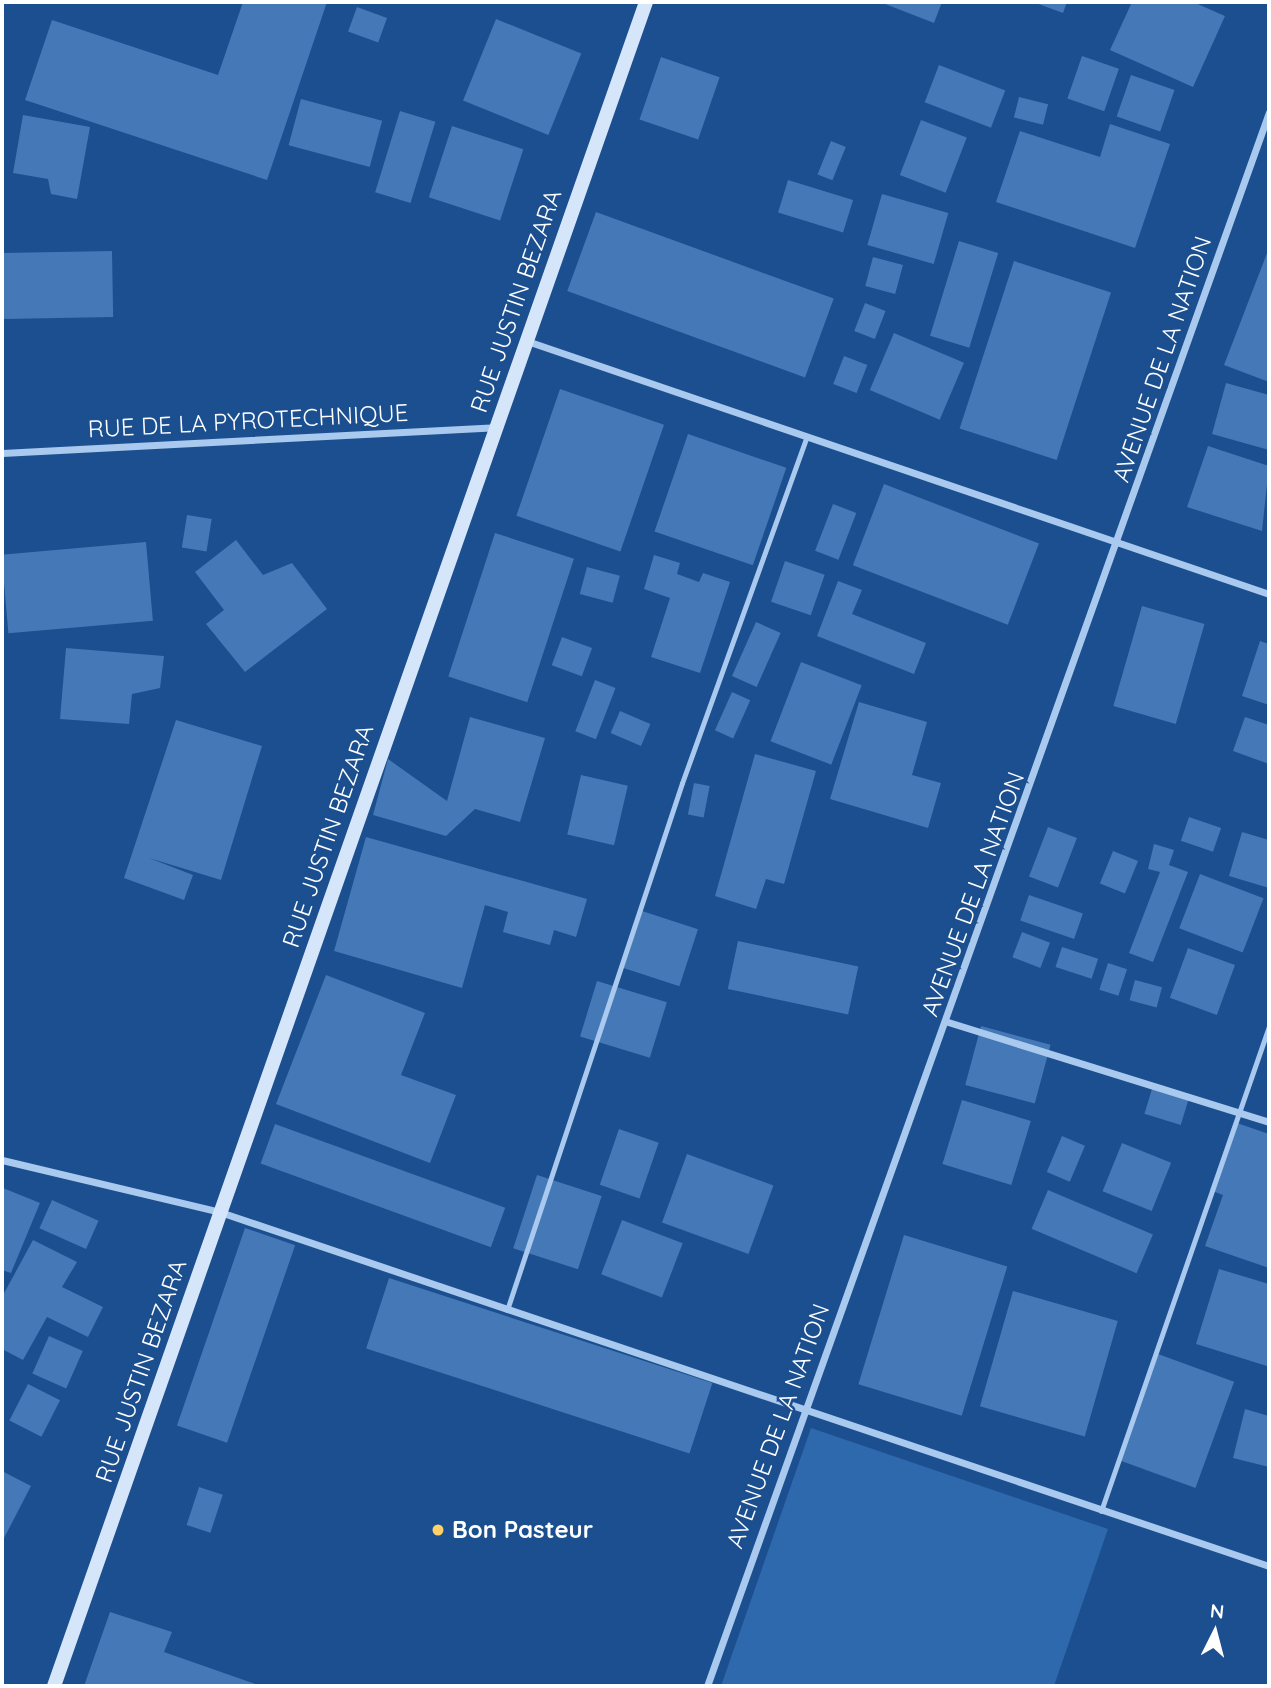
<!DOCTYPE html>
<style>
body{margin:0}
#map{position:relative;width:1271px;height:1688px;overflow:hidden;background:#1b4f8f;font-family:Quicksand,sans-serif}
div>[style]{position:absolute}
.green>*{inset:0;background:#2e69ad}
.building>*{inset:0;background:#4478b7;transform-origin:0 0}
.lane>*{height:5px;margin:-2.5px;padding:0 2.5px;transform-origin:2.5px;border-radius:2.5px;background:#a9c9ee}
.street>*{height:7px;margin:-3.5px;padding:0 3.5px;transform-origin:3.5px;border-radius:3.5px;background:#a9c9ee}
.secondary>*{height:14px;margin:-7px;padding:0 7px;transform-origin:7px;border-radius:7px;background:#d6e6fa}
.dots>*{width:19px;height:19px;translate:-50% -50%;box-sizing:border-box;border:4px solid #1b4f8f;border-radius:50%}
span{translate:-50% -50%;white-space:nowrap;text-align:center;line-height:1.15;-webkit-text-stroke:5px #1b4f8f;paint-order:stroke}
.street-label{font-size:24px;color:#fff}
.poi-label{font-size:24px;color:#fff;font-weight:700}
.left{translate:0 -50%;text-align:left}
.frame{position:absolute;inset:0;border:4px solid #fff;pointer-events:none}
.north{position:absolute;left:1180px;top:1597px;width:70px;height:70px;-webkit-text-stroke:5px #1b4f8f;paint-order:stroke;rotate:6deg;font-size:19px;font-weight:700;line-height:28px;text-align:center;color:#fff}
.north::after{content:'';display:block;margin:auto;width:24px;height:32px;background:#fff;clip-path:polygon(50% 0,100% 100%,50% 72%,0 100%)}
</style>
<div id="map">
<div class="green">
<i style="clip-path:polygon(811px 1428px,1108px 1529px,1054px 1686px,721px 1686px)"></i>
</div>
<div class="building">
<i style="clip-path:polygon(243px 2px,327px 2px,267px 180px,25px 100px,52px 20px,218px 75px)"></i>
<i style="clip-path:polygon(880px 2px,942px 2px,934px 23px)"></i>
<i style="clip-path:polygon(1033px 2px,1067px 2px,1063px 13px)"></i>
<i style="clip-path:polygon(1132px 2px,1193px 2px,1225px 16px,1193px 87px,1110px 50px)"></i>
<i style="left:357px;top:7px;width:32px;height:26px;rotate:20deg"></i>
<i style="left:496px;top:19px;width:92px;height:88px;rotate:22deg"></i>
<i style="left:1082px;top:56px;width:39px;height:45px;rotate:19deg"></i>
<i style="left:661px;top:57px;width:62px;height:66px;rotate:19deg"></i>
<i style="left:939px;top:65px;width:71px;height:40px;rotate:21deg"></i>
<i style="left:1131px;top:75px;width:46px;height:44px;rotate:19deg"></i>
<i style="left:1019px;top:97px;width:30px;height:21px;rotate:14deg"></i>
<i style="left:301px;top:99px;width:84px;height:48px;rotate:15deg"></i>
<i style="left:400px;top:111px;width:37px;height:85px;rotate:17deg"></i>
<i style="clip-path:polygon(23px 115px,90px 127px,77px 199px,51px 194px,48px 179px,13px 173px)"></i>
<i style="left:921px;top:120px;width:49px;height:59px;rotate:21deg"></i>
<i style="clip-path:polygon(1110px 124px,1170px 144px,1135px 248px,996px 202px,1020px 131px,1100px 157px)"></i>
<i style="left:452px;top:126px;width:75px;height:75px;rotate:18deg"></i>
<i style="left:831px;top:141px;width:16px;height:36px;rotate:22deg"></i>
<i style="left:788px;top:180px;width:68px;height:34px;rotate:17deg"></i>
<i style="left:882px;top:194px;width:69px;height:53px;rotate:16deg"></i>
<i style="left:596px;top:212px;width:253px;height:84px;rotate:20deg"></i>
<i style="left:959px;top:241px;width:41px;height:99px;rotate:17deg"></i>
<i style="clip-path:polygon(1269px 248px,1269px 382px,1224px 365px)"></i>
<i style="left:112px;top:251px;width:66px;height:110px;rotate:89deg"></i>
<i style="left:873px;top:257px;width:31px;height:30px;rotate:15deg"></i>
<i style="left:1014px;top:261px;width:102px;height:176px;rotate:18deg"></i>
<i style="left:865px;top:303px;width:22px;height:30px;rotate:21deg"></i>
<i style="left:894px;top:333px;width:76px;height:62px;rotate:23deg"></i>
<i style="left:844px;top:356px;width:25px;height:30px;rotate:21deg"></i>
<i style="clip-path:polygon(1226px 383px,1269px 395px,1269px 450px,1212px 434px)"></i>
<i style="left:560px;top:389px;width:110px;height:134px;rotate:19deg"></i>
<i style="left:688px;top:434px;width:104px;height:103px;rotate:19deg"></i>
<i style="clip-path:polygon(1208px 446px,1269px 466px,1262px 531px,1187px 507px)"></i>
<i style="left:884px;top:484px;width:166px;height:87px;rotate:21deg"></i>
<i style="left:833px;top:504px;width:25px;height:50px;rotate:21deg"></i>
<i style="left:187px;top:515px;width:25px;height:33px;rotate:9deg"></i>
<i style="left:495px;top:533px;width:83px;height:151px;rotate:18deg"></i>
<i style="clip-path:polygon(236px 540px,263px 575px,292px 563px,327px 609px,245px 672px,206px 624px,224px 610px,195px 572px)"></i>
<i style="left:146px;top:542px;width:79px;height:145px;rotate:85deg"></i>
<i style="clip-path:polygon(654px 555px,680px 563px,677px 574px,699px 582px,703px 573px,730px 582px,700px 673px,651px 657px,670px 598px,644px 589px)"></i>
<i style="left:785px;top:561px;width:42px;height:43px;rotate:19deg"></i>
<i style="left:587px;top:567px;width:34px;height:28px;rotate:15deg"></i>
<i style="clip-path:polygon(838px 581px,862px 590px,852px 614px,926px 643px,914px 674px,817px 636px)"></i>
<i style="left:1142px;top:606px;width:65px;height:104px;rotate:16deg"></i>
<i style="left:756px;top:622px;width:27px;height:59px;rotate:24deg"></i>
<i style="left:562px;top:637px;width:32px;height:30px;rotate:20deg"></i>
<i style="clip-path:polygon(1260px 641px,1269px 644px,1269px 705px,1242px 696px)"></i>
<i style="clip-path:polygon(66px 648px,164px 656px,160px 688px,132px 694px,129px 724px,60px 719px)"></i>
<i style="left:801px;top:662px;width:65px;height:85px;rotate:21deg"></i>
<i style="left:595px;top:680px;width:22px;height:55px;rotate:21deg"></i>
<i style="left:732px;top:692px;width:20px;height:42px;rotate:24deg"></i>
<i style="clip-path:polygon(859px 702px,927px 722px,912px 775px,941px 783px,928px 828px,830px 799px)"></i>
<i style="left:620px;top:711px;width:33px;height:24px;rotate:23deg"></i>
<i style="clip-path:polygon(470px 717px,545px 738px,520px 822px,475px 809px,446px 836px,373px 815px,388px 759px,447px 801px)"></i>
<i style="clip-path:polygon(1245px 717px,1269px 725px,1269px 764px,1233px 751px)"></i>
<i style="clip-path:polygon(176px 720px,262px 746px,221px 880px,149px 858px,193px 875px,184px 900px,124px 878px)"></i>
<i style="clip-path:polygon(755px 754px,816px 771px,784px 884px,766px 879px,756px 909px,715px 896px)"></i>
<i style="left:581px;top:775px;width:48px;height:61px;rotate:13deg"></i>
<i style="left:694px;top:783px;width:16px;height:32px;rotate:11deg"></i>
<i style="left:1189px;top:817px;width:34px;height:25px;rotate:19deg"></i>
<i style="left:1048px;top:827px;width:31px;height:53px;rotate:21deg"></i>
<i style="clip-path:polygon(1242px 832px,1269px 840px,1269px 888px,1229px 876px)"></i>
<i style="clip-path:polygon(366px 837px,587px 899px,576px 937px,554px 930px,550px 945px,503px 932px,508px 912px,485px 905px,462px 988px,334px 951px)"></i>
<i style="clip-path:polygon(1154px 844px,1174px 850px,1169px 865px,1188px 872px,1153px 962px,1129px 953px,1160px 872px,1148px 869px)"></i>
<i style="left:1113px;top:851px;width:27px;height:35px;rotate:22deg"></i>
<i style="left:1200px;top:874px;width:68px;height:58px;rotate:21deg"></i>
<i style="left:1029px;top:895px;width:57px;height:27px;rotate:19deg"></i>
<i style="left:639px;top:910px;width:62px;height:60px;rotate:18deg"></i>
<i style="left:1022px;top:932px;width:30px;height:27px;rotate:21deg"></i>
<i style="left:738px;top:941px;width:123px;height:49px;rotate:12deg"></i>
<i style="left:1062px;top:947px;width:38px;height:21px;rotate:18deg"></i>
<i style="left:1188px;top:948px;width:50px;height:53px;rotate:20deg"></i>
<i style="left:1108px;top:963px;width:20px;height:28px;rotate:18deg"></i>
<i style="clip-path:polygon(326px 975px,425px 1013px,401px 1075px,456px 1095px,430px 1163px,276px 1104px)"></i>
<i style="left:1135px;top:980px;width:28px;height:21px;rotate:15deg"></i>
<i style="left:597px;top:981px;width:73px;height:58px;rotate:17deg"></i>
<i style="left:981px;top:1026px;width:72px;height:61px;rotate:15deg"></i>
<i style="left:1152px;top:1089px;width:38px;height:26px;rotate:17deg"></i>
<i style="left:962px;top:1100px;width:72px;height:67px;rotate:17deg"></i>
<i style="clip-path:polygon(1234px 1122px,1269px 1134px,1269px 1268px,1205px 1246px,1223px 1195px,1210px 1190px)"></i>
<i style="left:275px;top:1124px;width:245px;height:42px;rotate:20deg"></i>
<i style="left:619px;top:1129px;width:42px;height:59px;rotate:19deg"></i>
<i style="left:1062px;top:1136px;width:25px;height:39px;rotate:23deg"></i>
<i style="left:1122px;top:1143px;width:53px;height:52px;rotate:22deg"></i>
<i style="left:687px;top:1154px;width:92px;height:73px;rotate:20deg"></i>
<i style="left:537px;top:1175px;width:68px;height:77px;rotate:18deg"></i>
<i style="clip-path:polygon(3px 1188px,40px 1203px,11px 1273px,2px 1270px)"></i>
<i style="left:1048px;top:1190px;width:114px;height:42px;rotate:23deg"></i>
<i style="left:52px;top:1200px;width:51px;height:31px;rotate:24deg"></i>
<i style="left:622px;top:1220px;width:65px;height:58px;rotate:21deg"></i>
<i style="left:245px;top:1228px;width:53px;height:209px;rotate:19deg"></i>
<i style="left:904px;top:1235px;width:108px;height:156px;rotate:17deg"></i>
<i style="clip-path:polygon(33px 1240px,77px 1262px,62px 1287px,103px 1307px,88px 1337px,47px 1317px,23px 1360px,2px 1349px,2px 1297px)"></i>
<i style="clip-path:polygon(1219px 1269px,1269px 1284px,1267px 1366px,1196px 1344px)"></i>
<i style="left:389px;top:1278px;width:340px;height:74px;rotate:18deg"></i>
<i style="left:1013px;top:1291px;width:109px;height:120px;rotate:16deg"></i>
<i style="left:49px;top:1336px;width:37px;height:41px;rotate:24deg"></i>
<i style="left:1158px;top:1354px;width:81px;height:113px;rotate:20deg"></i>
<i style="left:28px;top:1384px;width:36px;height:41px;rotate:27deg"></i>
<i style="clip-path:polygon(1245px 1409px,1269px 1416px,1269px 1467px,1233px 1458px)"></i>
<i style="clip-path:polygon(2px 1471px,31px 1486px,2px 1542px)"></i>
<i style="left:199px;top:1487px;width:25px;height:40px;rotate:18deg"></i>
<i style="clip-path:polygon(110px 1612px,172px 1632px,164px 1652px,261px 1686px,84px 1686px)"></i>
</div>
<div class="lane">
<i style="left:507px;top:1310px;width:555px;rotate:-71.63deg"></i>
<i style="left:682px;top:783px;width:366px;rotate:-70.2deg"></i>
<i style="left:1101px;top:1511px;width:513px;rotate:-70.89deg"></i>
</div>
<div class="street">
<i style="left:527px;top:341px;width:784px;rotate:18.83deg"></i>
<i style="left:2px;top:453px;width:494px;rotate:-3deg"></i>
<i style="left:948px;top:1022px;width:336px;rotate:17.3deg"></i>
<i style="left:2px;top:1160px;width:224px;rotate:13.4deg"></i>
<i style="left:220px;top:1212px;width:1107px;rotate:18.65deg"></i>
<i style="left:707px;top:1686px;width:1671px;rotate:-70.35deg"></i>
</div>
<div class="secondary">
<i style="left:54px;top:1686px;width:1785px;rotate:-70.63deg"></i>
</div>
<div class="dots">
<i style="left:438px;top:1530px;background:#ffd166"></i>
</div>
<div class="street-label">
<span style="left:516px;top:301px;rotate:-71deg">RUE JUSTIN BEZARA</span>
<span style="left:1162px;top:359px;rotate:-71deg">AVENUE DE LA NATION</span>
<span style="left:248px;top:421px;rotate:-3deg">RUE DE LA PYROTECHNIQUE</span>
<span style="left:328px;top:836px;rotate:-71deg">RUE JUSTIN BEZARA</span>
<span style="left:973px;top:894px;rotate:-70deg">AVENUE DE LA NATION</span>
<span style="left:141px;top:1371px;rotate:-71deg">RUE JUSTIN BEZARA</span>
<span style="left:778px;top:1426px;rotate:-70deg">AVENUE DE LA NATION</span>
</div>
<div class="poi-label">
<span class="left" style="left:452px;top:1530px">Bon Pasteur</span>
</div>
<div class="frame"></div>
<div class="north">N</div>
</div>
